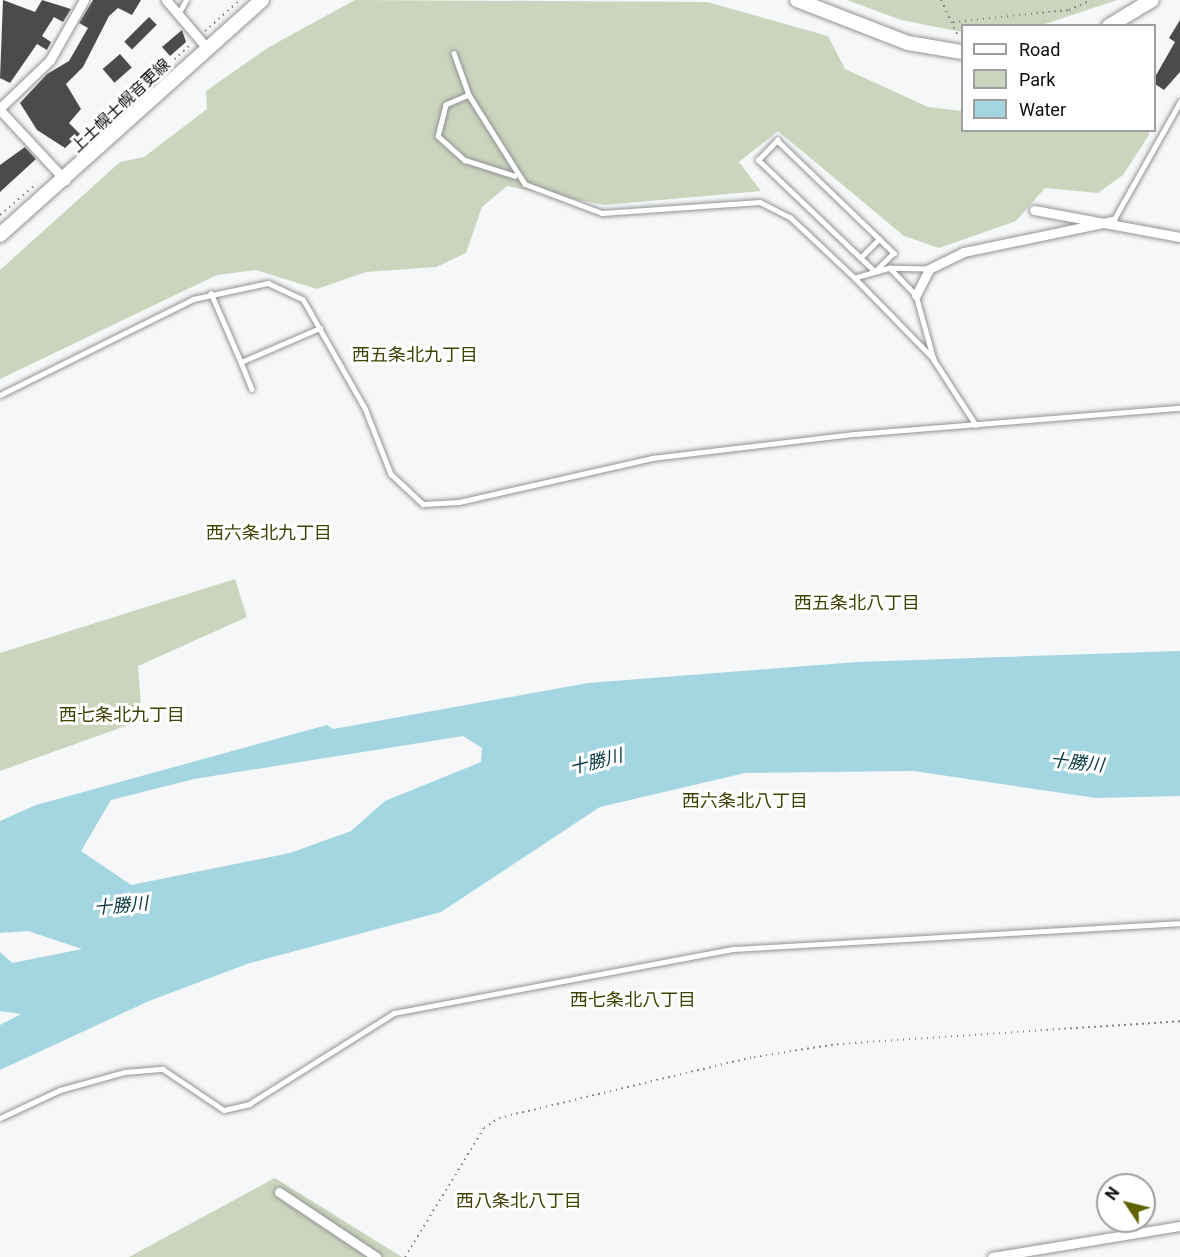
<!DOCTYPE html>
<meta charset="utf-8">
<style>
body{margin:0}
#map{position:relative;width:1180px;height:1257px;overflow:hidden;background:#f5f7f9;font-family:Roboto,"Noto Sans JP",sans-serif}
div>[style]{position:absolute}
.green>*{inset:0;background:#cbd5bd}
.water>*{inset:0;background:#a4d6e1}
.building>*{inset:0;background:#4d4b4a;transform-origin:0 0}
.path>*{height:2px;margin-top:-1px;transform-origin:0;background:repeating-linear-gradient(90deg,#838485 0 1.5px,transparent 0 6px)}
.roads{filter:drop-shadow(0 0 2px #919394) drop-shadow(0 0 2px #919394)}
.service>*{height:4.5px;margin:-2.25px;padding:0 2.25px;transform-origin:2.25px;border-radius:2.25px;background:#fff}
.minor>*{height:9px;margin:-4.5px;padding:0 4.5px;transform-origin:4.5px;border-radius:4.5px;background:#fff}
.secondary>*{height:14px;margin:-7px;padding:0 7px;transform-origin:7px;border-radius:7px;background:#fff}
span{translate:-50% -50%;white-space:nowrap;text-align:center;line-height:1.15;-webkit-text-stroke:6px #fff;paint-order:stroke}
.street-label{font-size:16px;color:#0c0d0d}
.neighbourhood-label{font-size:18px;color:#3f4303}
.water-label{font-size:18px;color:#03353d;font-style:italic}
.legend{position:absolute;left:961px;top:24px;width:195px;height:108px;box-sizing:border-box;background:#fff;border:2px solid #9e9e9e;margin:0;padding:8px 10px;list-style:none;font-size:18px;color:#0c0d0d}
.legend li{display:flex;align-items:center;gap:12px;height:30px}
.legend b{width:30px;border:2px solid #9e9e9e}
.north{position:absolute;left:1096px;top:1173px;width:60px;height:60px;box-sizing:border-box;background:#fff;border:2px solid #9e9e9e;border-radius:50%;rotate:305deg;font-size:16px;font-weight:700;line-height:24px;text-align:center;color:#0c0d0d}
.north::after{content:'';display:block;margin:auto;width:21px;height:27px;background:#5e6300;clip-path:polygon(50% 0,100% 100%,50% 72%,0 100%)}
</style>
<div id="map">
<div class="green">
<i style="clip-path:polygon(355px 0,707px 2px,828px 36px,845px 69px,928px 107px,962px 111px,962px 130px,1149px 130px,1149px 135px,1123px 175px,1098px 193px,1045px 188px,1016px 221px,939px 248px,904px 236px,778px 131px,739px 162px,761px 191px,604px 205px,507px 186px,482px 207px,466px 253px,436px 267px,366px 272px,317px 289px,256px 270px,217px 275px,0 379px,0 270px,120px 162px,144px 157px,207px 109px,206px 91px,269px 47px)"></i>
<i style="clip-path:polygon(847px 0,1117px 0,1042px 25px,962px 26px,962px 32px,901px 20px)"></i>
<i style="clip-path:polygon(235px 579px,247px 617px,138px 666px,142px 720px,0 771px,0 653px)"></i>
<i style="clip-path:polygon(275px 1178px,402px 1257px,129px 1257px)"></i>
</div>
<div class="water">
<i style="clip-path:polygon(evenodd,1180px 651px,1180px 796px,1096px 798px,914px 771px,745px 773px,600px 807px,441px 912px,247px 964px,149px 1001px,0 1070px,0 1025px,21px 1014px,0 1011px,0 952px,12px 963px,82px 949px,28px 931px,0 933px,0 821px,36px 805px,327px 725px,333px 729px,588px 683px,857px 662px,1180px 651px,463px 736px,482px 748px,481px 762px,385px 801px,351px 831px,290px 853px,131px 885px,81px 851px,111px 800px,194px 779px,463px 736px)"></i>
</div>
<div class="building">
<i style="clip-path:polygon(3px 0,35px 12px,42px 0,71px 9px,63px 22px,54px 17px,42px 36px,51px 42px,47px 50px,37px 44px,10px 83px,0 78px)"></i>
<i style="clip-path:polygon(93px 0,141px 0,132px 15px,118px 8px,109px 16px,83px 67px,66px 84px,81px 109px,69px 123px,80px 134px,65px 148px,37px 130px,20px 103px,47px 74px,69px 61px,88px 28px,79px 23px)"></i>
<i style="left:149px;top:17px;width:11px;height:35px;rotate:45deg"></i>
<i style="clip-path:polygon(1180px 20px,1180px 72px,1164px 90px,1155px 84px,1155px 77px,1175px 42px,1169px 38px)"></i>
<i style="clip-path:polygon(182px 30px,186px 42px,170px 56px,162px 47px)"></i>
<i style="left:120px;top:54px;width:18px;height:23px;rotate:49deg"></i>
<i style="clip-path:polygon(25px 147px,36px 159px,0 192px,0 165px)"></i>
</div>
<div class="path">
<i style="left:941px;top:0;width:42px;rotate:64.7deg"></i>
<i style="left:953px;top:22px;width:117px;rotate:-5.9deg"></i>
<i style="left:1069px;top:10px;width:24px;rotate:-24deg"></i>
<i style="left:205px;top:31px;width:47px;rotate:-41.5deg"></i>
<i style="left:90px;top:136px;width:135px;rotate:-42.3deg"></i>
<i style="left:0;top:215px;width:48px;rotate:-40.7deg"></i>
<i style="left:405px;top:1257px;width:151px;rotate:-58.5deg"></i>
<i style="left:484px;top:1128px;width:18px;rotate:-34deg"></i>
<i style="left:499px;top:1118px;width:262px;rotate:-13.5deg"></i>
<i style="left:754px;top:1057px;width:84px;rotate:-8.9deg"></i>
<i style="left:837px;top:1044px;width:344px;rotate:-3.8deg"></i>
</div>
<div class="roads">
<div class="service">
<i style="left:178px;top:14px;width:16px;rotate:-60deg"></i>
<i style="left:454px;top:53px;width:45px;rotate:70.3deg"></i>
<i style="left:469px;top:95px;width:105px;rotate:57.8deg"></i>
<i style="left:525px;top:184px;width:82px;rotate:20.6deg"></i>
<i style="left:602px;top:213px;width:158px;rotate:-4deg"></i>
<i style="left:760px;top:202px;width:34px;rotate:27deg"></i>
<i style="left:790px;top:217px;width:89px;rotate:43.2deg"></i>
<i style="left:469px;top:95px;width:25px;rotate:157deg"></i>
<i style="left:446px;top:105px;width:32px;rotate:104deg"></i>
<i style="left:438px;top:136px;width:36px;rotate:42deg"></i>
<i style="left:465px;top:160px;width:52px;rotate:17.7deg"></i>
<i style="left:777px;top:140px;width:163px;rotate:44deg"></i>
<i style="left:894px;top:253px;width:27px;rotate:135deg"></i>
<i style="left:875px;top:272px;width:162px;rotate:-136.3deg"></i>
<i style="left:758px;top:160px;width:28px;rotate:-46deg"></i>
<i style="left:1113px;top:221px;width:137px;rotate:-60.6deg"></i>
<i style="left:860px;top:258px;width:27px;rotate:-45deg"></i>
<i style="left:890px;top:268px;width:36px;rotate:164deg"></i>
<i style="left:855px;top:278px;width:113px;rotate:45.7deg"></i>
<i style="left:929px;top:269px;width:39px;rotate:-179deg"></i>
<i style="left:890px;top:268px;width:37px;rotate:46deg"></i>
<i style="left:916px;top:295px;width:67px;rotate:74.5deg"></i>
<i style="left:934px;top:360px;width:77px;rotate:57.1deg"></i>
<i style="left:211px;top:293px;width:75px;rotate:66.5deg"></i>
<i style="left:241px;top:362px;width:86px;rotate:-23.3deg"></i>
<i style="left:241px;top:362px;width:29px;rotate:68deg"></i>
<i style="left:0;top:395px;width:216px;rotate:-26.4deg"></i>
<i style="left:193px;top:299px;width:77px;rotate:-12deg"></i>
<i style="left:268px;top:283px;width:38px;rotate:25deg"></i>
<i style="left:303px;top:299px;width:125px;rotate:60.4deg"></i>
<i style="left:365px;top:408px;width:71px;rotate:68.5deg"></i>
<i style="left:391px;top:474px;width:44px;rotate:43.2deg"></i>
<i style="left:423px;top:504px;width:36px;rotate:-3deg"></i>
<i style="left:459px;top:502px;width:198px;rotate:-12.8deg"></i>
<i style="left:652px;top:458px;width:203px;rotate:-6.8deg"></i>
<i style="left:854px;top:434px;width:327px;rotate:-4.6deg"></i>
<i style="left:0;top:1118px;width:66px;rotate:-25deg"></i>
<i style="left:60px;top:1090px;width:67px;rotate:-15.5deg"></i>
<i style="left:125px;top:1072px;width:38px;rotate:-5deg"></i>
<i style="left:163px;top:1069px;width:73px;rotate:33.9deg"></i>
<i style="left:224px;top:1110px;width:26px;rotate:-13deg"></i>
<i style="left:249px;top:1104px;width:171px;rotate:-32.1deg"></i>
<i style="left:394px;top:1013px;width:346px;rotate:-10.7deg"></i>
<i style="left:734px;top:949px;width:447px;rotate:-3.3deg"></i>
</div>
<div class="minor">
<i style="left:166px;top:0;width:63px;rotate:49.5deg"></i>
<i style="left:0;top:108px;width:69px;rotate:-43.8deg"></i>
<i style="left:50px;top:60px;width:69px;rotate:-60.5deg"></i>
<i style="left:0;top:110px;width:96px;rotate:47.1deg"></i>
<i style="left:1034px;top:210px;width:148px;rotate:10.5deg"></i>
<i style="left:916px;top:295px;width:29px;rotate:-63deg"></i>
<i style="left:929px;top:269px;width:39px;rotate:-26deg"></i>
<i style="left:964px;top:252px;width:152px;rotate:-11.8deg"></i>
<i style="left:279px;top:1192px;width:117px;rotate:33.8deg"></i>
<i style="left:992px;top:1257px;width:191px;rotate:-9.4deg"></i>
</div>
<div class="secondary">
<i style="left:797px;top:0;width:119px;rotate:21.2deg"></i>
<i style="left:908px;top:43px;width:55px;rotate:9.5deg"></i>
<i style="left:1109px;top:26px;width:50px;rotate:-31.2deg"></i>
<i style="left:0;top:235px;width:352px;rotate:-41.9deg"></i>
</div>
</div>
<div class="street-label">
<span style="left:121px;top:106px;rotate:-43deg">上士幌士幌音更線</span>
</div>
<div class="neighbourhood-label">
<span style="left:415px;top:355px">西五条北九丁目</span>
<span style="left:269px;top:533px">西六条北九丁目</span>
<span style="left:857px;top:603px">西五条北八丁目</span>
<span style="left:122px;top:715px">西七条北九丁目</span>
<span style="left:745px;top:801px">西六条北八丁目</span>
<span style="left:633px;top:1000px">西七条北八丁目</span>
<span style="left:519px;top:1201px">西八条北八丁目</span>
</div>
<div class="water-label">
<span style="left:596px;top:762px;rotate:-14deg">十勝川</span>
<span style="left:1077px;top:763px;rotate:6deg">十勝川</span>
<span style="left:121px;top:906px;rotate:-5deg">十勝川</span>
</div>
<ul class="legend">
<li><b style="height:8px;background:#fff"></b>Road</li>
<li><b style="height:16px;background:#cbd5bd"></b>Park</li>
<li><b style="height:16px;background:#a4d6e1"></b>Water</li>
</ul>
<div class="north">N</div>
</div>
